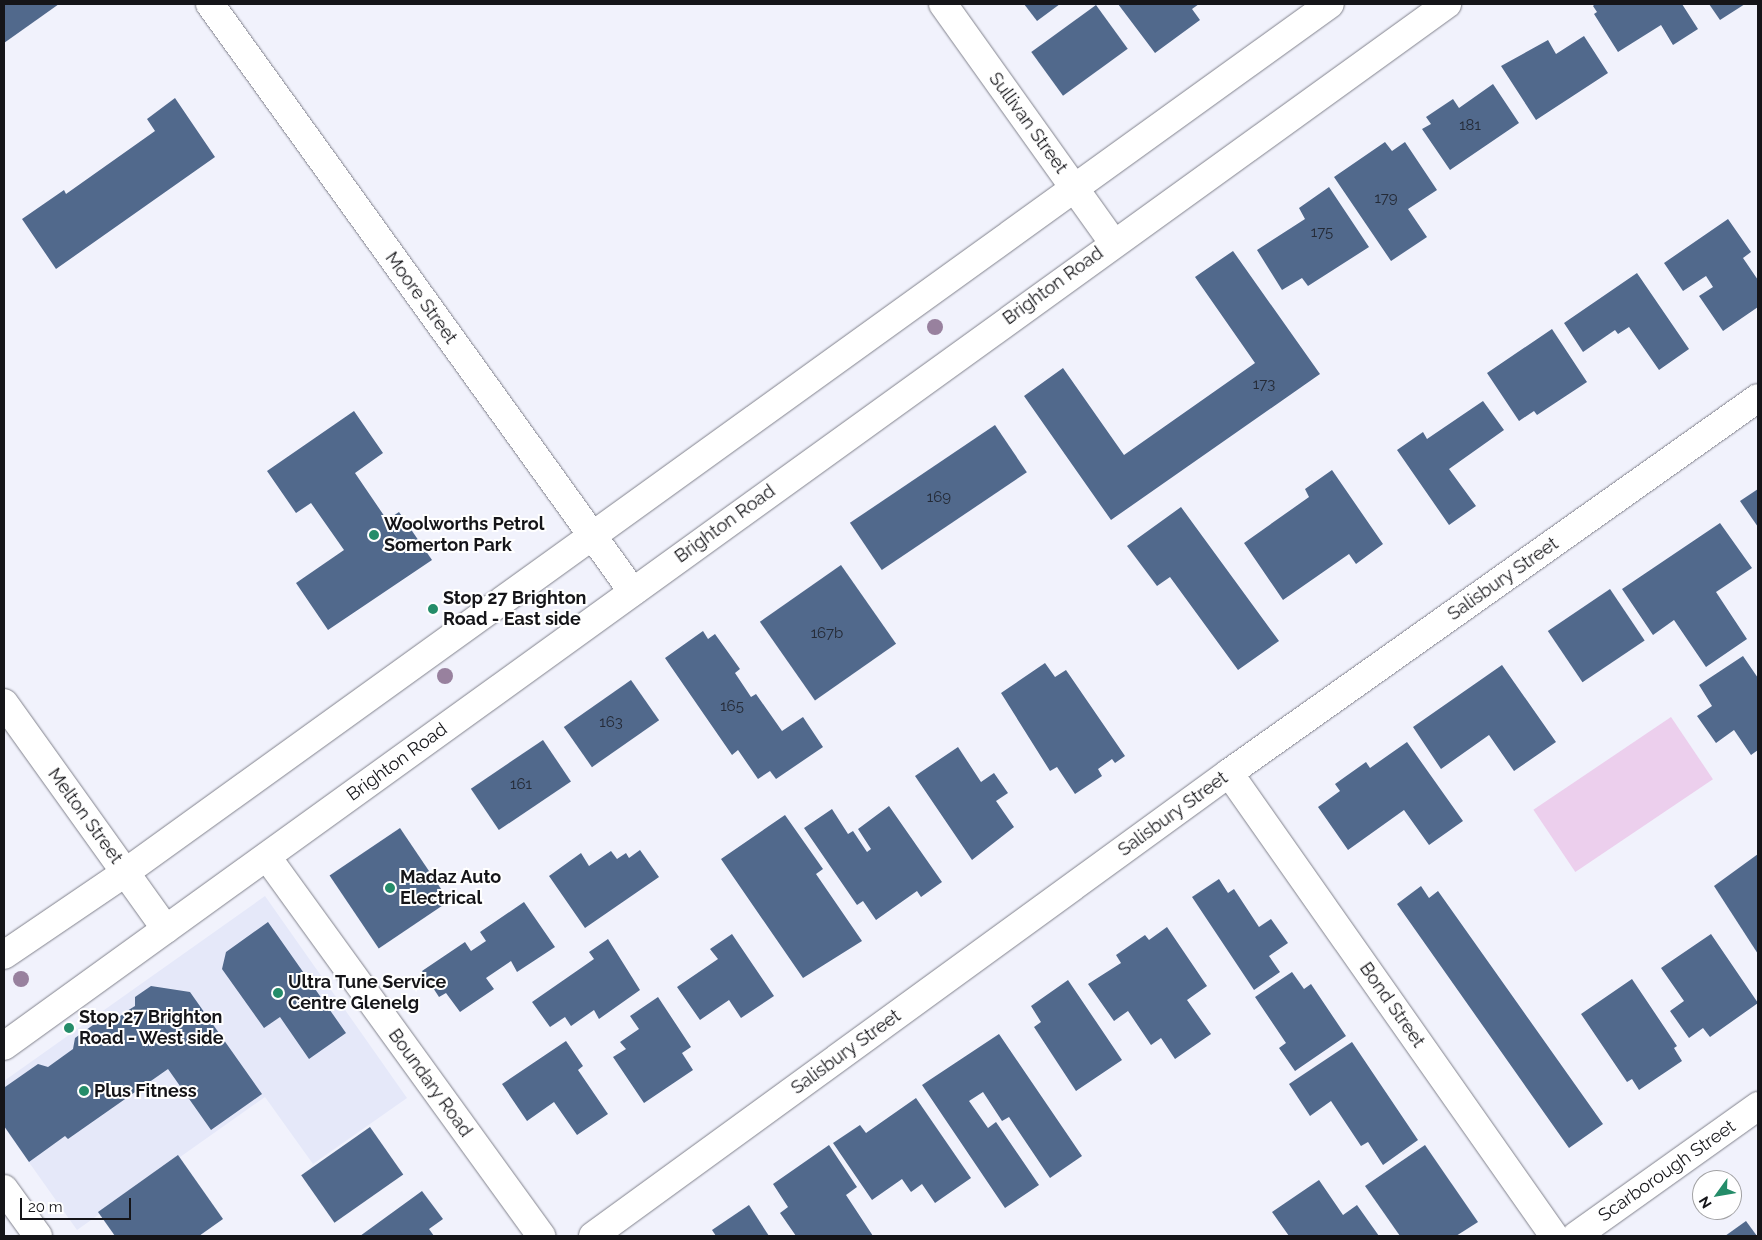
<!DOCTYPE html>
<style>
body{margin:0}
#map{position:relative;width:1762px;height:1240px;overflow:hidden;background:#f1f2fc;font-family:Raleway,sans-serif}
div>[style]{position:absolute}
.built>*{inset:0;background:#e5e8f9}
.green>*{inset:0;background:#eccfed;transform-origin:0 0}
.building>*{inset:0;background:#51698c;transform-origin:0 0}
.roads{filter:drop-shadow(0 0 1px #81828c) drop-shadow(0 0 1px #81828c)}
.minor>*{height:28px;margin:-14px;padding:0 14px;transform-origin:14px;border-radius:14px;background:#fff}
.major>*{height:28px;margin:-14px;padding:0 14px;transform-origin:14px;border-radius:14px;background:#fff}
.trees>*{width:16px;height:16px;margin:-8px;border-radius:50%;background:#98819e}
.dots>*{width:14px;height:14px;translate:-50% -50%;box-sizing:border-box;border:2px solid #fff;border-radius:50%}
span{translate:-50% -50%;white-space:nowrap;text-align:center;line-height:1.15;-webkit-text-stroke:4px #fff;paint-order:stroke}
.number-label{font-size:15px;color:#242a36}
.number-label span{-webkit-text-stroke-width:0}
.street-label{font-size:18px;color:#151519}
.poi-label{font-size:18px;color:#151519;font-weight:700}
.left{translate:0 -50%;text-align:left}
.frame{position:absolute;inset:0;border:5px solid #151519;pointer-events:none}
.north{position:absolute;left:1692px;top:1170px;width:50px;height:50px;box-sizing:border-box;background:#fff;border:1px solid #a1a1a3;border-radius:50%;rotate:238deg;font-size:14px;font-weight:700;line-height:20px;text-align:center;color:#151519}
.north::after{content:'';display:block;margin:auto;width:18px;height:22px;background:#248c69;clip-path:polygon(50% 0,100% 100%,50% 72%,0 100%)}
.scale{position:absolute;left:20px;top:1198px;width:111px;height:22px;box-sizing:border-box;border:2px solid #151519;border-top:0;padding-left:6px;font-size:15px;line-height:18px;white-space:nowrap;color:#151519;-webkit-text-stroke:4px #fff;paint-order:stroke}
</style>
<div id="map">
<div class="built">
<i style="clip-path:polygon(265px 896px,407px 1098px,313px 1164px,265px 1097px,77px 1230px,4px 1127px,4px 1081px)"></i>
</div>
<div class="green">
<i style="left:1671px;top:717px;width:75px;height:166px;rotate:56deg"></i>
</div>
<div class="building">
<i style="clip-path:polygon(4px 4px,59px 4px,4px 43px)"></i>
<i style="clip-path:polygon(1024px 4px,1060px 4px,1037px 21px)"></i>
<i style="clip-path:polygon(1118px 4px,1199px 4px,1192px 9px,1200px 20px,1155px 53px)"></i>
<i style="clip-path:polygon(1595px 4px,1682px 4px,1698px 29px,1673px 45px,1661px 25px,1618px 52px,1594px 14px,1597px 12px,1593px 6px)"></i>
<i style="clip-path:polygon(1709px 4px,1745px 4px,1720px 20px)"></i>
<i style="left:1096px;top:5px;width:54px;height:80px;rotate:54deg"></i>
<i style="clip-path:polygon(1584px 36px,1608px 73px,1536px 120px,1501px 66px,1548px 40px,1556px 54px)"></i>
<i style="clip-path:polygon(1493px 84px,1519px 123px,1450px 170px,1422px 129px,1431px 124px,1426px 117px,1453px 99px,1459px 108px)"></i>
<i style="clip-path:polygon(175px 98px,215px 157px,56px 269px,22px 219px,64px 190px,66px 194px,155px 131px,147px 119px)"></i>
<i style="clip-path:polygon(1385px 142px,1392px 151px,1405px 142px,1437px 190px,1408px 209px,1427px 237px,1391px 261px,1334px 177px)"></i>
<i style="clip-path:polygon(1329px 187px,1369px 247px,1308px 286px,1302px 278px,1282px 290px,1257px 250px,1305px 219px,1299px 208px)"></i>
<i style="clip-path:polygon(1728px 219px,1751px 252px,1743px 258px,1758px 280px,1758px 307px,1723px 331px,1699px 296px,1713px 287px,1706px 276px,1683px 291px,1664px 263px)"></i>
<i style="clip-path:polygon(1233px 251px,1320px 374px,1111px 520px,1024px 396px,1063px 368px,1124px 455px,1255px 363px,1195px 277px)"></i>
<i style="clip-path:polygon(1637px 273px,1689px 349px,1659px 370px,1629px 327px,1618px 334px,1615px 330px,1583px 352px,1564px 323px)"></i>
<i style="clip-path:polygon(1552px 329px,1587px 382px,1537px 415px,1534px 411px,1519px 421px,1487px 373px)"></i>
<i style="clip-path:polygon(1483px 401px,1504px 430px,1449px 469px,1476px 506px,1449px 525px,1397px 450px,1423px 432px,1427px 439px)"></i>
<i style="clip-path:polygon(354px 411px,383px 453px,355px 473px,387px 520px,399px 512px,432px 560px,328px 630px,296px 583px,344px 550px,311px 503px,296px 513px,267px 471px)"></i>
<i style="left:995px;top:425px;width:57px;height:175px;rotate:56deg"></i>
<i style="clip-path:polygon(1332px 470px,1383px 544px,1356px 564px,1349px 554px,1283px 600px,1244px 543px,1309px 497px,1305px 489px)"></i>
<i style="clip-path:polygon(1758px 489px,1758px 527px,1740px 501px)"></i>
<i style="clip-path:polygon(1181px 507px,1279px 641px,1238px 670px,1170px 577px,1157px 586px,1127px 546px)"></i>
<i style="clip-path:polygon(1720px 523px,1752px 568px,1716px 592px,1747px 639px,1706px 667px,1674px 620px,1653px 635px,1622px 589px)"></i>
<i style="left:841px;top:565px;width:96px;height:99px;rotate:55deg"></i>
<i style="left:1610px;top:589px;width:62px;height:75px;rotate:56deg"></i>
<i style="clip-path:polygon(703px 631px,708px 639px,715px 634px,740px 669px,735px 673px,751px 697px,756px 694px,782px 731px,803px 717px,823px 747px,776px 779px,770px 771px,758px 779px,738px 750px,732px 755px,665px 658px)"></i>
<i style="clip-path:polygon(1743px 656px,1758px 678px,1758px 750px,1751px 755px,1734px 730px,1716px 743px,1697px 716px,1712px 706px,1699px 685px)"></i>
<i style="clip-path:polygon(1045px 663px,1055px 677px,1066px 670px,1125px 756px,1115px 763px,1112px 759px,1098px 769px,1102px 776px,1075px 794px,1057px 767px,1050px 771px,1001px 693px)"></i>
<i style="clip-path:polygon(1502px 665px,1556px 742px,1514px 771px,1489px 735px,1441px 769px,1413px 727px)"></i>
<i style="left:631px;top:680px;width:49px;height:82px;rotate:55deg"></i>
<i style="left:543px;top:740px;width:50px;height:87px;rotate:56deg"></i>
<i style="clip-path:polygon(1407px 742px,1463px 821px,1429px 845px,1404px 810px,1348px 850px,1318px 807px,1340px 791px,1335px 784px,1366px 762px,1370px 768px)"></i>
<i style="clip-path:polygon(958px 747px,981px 782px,994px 773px,1008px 793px,996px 801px,1014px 827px,972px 860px,915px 776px)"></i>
<i style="clip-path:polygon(889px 806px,942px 882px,921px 897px,917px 891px,876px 920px,863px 901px,857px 905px,804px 828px,832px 809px,848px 834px,853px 831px,867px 852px,871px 849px,858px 829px)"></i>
<i style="clip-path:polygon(785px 815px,823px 869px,816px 874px,862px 941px,803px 978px,721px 859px)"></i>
<i style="left:400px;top:828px;width:88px;height:85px;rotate:56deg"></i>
<i style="clip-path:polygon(640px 850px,659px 877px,585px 928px,549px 876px,581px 853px,589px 866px,611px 851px,617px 859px,626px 853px,629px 858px)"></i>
<i style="clip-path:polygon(1758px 854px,1758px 954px,1714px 886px)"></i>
<i style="clip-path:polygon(1219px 879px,1228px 893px,1234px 889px,1259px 927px,1271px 919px,1288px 943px,1269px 956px,1280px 972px,1254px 990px,1192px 897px)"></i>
<i style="clip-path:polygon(1421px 886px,1429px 898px,1438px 891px,1603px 1124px,1569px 1148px,1397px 904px)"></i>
<i style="clip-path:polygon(524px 902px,555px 947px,517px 972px,511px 961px,486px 978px,494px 989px,460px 1012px,446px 993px,439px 997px,422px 971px,465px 942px,471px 951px,486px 941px,480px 932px)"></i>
<i style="clip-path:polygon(268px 922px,346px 1033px,309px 1059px,280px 1017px,264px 1028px,222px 969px,226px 952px)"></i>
<i style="clip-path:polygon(1167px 927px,1207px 986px,1187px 1000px,1211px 1034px,1175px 1059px,1161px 1038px,1151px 1045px,1128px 1011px,1114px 1021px,1088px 984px,1121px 963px,1116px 955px,1145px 935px,1149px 940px)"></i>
<i style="clip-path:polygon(732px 934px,774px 996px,741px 1018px,729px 1000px,700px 1020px,677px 987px,718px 959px,710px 949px)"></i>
<i style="clip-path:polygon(1711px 934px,1758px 1003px,1710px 1037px,1703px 1028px,1689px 1038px,1670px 1011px,1684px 1001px,1661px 968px)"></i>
<i style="clip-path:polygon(608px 939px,640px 990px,599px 1019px,594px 1010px,571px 1026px,565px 1017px,550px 1027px,532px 1002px,594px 959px,589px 952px)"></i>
<i style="clip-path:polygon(1292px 972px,1304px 989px,1311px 984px,1346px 1036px,1295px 1071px,1279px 1048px,1286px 1043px,1255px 997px)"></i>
<i style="clip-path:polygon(1632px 979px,1677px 1046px,1674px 1048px,1682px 1061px,1639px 1090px,1632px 1079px,1627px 1082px,1581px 1014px)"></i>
<i style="clip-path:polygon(1068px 980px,1122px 1060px,1076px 1091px,1034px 1027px,1041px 1022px,1031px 1006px)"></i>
<i style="clip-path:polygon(151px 986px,190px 992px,262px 1094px,211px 1130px,168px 1069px,68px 1139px,65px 1136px,29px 1162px,4px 1126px,5px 1087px,38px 1064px,48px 1067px,73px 1049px,75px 1038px,104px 1017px,114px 1021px,127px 1011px,135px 1006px,135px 997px)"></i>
<i style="clip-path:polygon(658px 997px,691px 1047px,682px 1053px,693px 1070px,644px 1103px,613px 1057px,626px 1049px,620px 1042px,639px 1029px,630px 1016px)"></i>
<i style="clip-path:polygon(999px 1034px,1082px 1156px,1050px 1178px,1009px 1117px,1002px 1121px,983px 1092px,969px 1101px,988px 1128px,996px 1122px,1039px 1185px,1005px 1208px,922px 1085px)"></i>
<i style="clip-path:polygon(566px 1041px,583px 1066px,578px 1070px,608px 1114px,577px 1135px,554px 1102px,527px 1121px,502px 1084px)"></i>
<i style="clip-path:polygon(1352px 1042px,1418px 1140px,1383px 1165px,1368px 1142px,1361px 1146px,1331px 1101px,1310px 1116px,1289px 1084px)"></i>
<i style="clip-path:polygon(916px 1098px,971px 1178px,935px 1203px,922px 1184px,911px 1192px,902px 1179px,872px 1200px,833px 1143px,860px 1125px,866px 1133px)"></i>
<i style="left:370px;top:1127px;width:58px;height:84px;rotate:55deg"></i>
<i style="clip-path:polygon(829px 1145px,857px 1187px,846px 1195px,873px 1236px,796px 1236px,780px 1213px,788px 1207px,773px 1184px)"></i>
<i style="clip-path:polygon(1425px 1145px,1478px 1222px,1456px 1236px,1400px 1236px,1365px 1186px)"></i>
<i style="clip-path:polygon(178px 1155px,223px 1219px,199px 1236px,115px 1236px,98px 1212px)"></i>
<i style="clip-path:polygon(1319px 1180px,1343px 1215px,1357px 1205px,1379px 1236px,1289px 1236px,1272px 1212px)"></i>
<i style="clip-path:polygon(422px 1191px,443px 1219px,429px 1229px,434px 1236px,360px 1236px)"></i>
<i style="clip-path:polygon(749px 1205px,769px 1236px,716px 1236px,712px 1230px)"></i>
<i style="clip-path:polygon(1746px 1221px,1757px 1236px,1725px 1236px)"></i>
</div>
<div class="roads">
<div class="minor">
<i style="left:210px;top:4px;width:724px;rotate:54.27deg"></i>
<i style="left:943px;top:4px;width:292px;rotate:54.5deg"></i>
<i style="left:4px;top:703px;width:278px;rotate:54.4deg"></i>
<i style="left:1229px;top:773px;width:566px;rotate:54.93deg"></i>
<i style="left:267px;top:857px;width:468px;rotate:54.1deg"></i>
<i style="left:4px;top:1189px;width:58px;rotate:54.1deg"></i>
<i style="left:593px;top:1236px;width:787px;rotate:-36.05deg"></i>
<i style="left:1229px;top:773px;width:648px;rotate:-35.33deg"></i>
<i style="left:1576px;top:1236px;width:224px;rotate:-35.5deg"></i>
</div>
<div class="major">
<i style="left:4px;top:955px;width:148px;rotate:-34.2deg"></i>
<i style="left:126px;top:872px;width:1484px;rotate:-35.79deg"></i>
<i style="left:4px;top:1046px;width:1780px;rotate:-35.83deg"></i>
</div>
</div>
<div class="trees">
<i style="left:935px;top:327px"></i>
<i style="left:445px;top:676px"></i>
<i style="left:21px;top:979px"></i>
</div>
<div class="dots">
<i style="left:374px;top:535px;background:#248c69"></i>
<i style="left:433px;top:609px;background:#248c69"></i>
<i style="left:390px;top:888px;background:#248c69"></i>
<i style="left:278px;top:993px;background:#248c69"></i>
<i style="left:69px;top:1028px;background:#248c69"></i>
<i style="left:84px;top:1091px;background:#248c69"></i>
</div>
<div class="number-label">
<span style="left:1470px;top:126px">181</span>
<span style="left:1386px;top:199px">179</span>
<span style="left:1322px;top:233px">175</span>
<span style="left:1264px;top:385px">173</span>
<span style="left:939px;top:498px">169</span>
<span style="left:827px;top:634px">167b</span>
<span style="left:732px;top:707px">165</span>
<span style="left:611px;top:723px">163</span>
<span style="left:521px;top:785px">161</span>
</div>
<div class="street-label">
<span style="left:1028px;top:123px;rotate:54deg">Sullivan Street</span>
<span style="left:1053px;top:286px;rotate:-36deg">Brighton Road</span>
<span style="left:421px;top:298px;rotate:54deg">Moore Street</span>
<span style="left:725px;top:524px;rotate:-36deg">Brighton Road</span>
<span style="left:1503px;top:579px;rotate:-35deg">Salisbury Street</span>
<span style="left:397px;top:762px;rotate:-36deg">Brighton Road</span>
<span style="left:1173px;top:814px;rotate:-36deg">Salisbury Street</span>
<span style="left:85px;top:816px;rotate:54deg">Melton Street</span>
<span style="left:1392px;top:1005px;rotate:55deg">Bond Street</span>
<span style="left:846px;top:1052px;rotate:-36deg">Salisbury Street</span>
<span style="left:430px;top:1083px;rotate:54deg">Boundary Road</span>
<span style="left:1667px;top:1171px;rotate:-35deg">Scarborough Street</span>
</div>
<div class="poi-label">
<span class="left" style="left:384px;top:535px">Woolworths Petrol<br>Somerton Park</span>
<span class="left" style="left:443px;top:609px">Stop 27 Brighton<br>Road - East side</span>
<span class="left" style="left:400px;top:888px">Madaz Auto<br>Electrical</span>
<span class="left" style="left:288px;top:993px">Ultra Tune Service<br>Centre Glenelg</span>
<span class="left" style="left:79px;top:1028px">Stop 27 Brighton<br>Road - West side</span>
<span class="left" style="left:94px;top:1091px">Plus Fitness</span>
</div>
<div class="frame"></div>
<div class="north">N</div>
<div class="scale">20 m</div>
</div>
